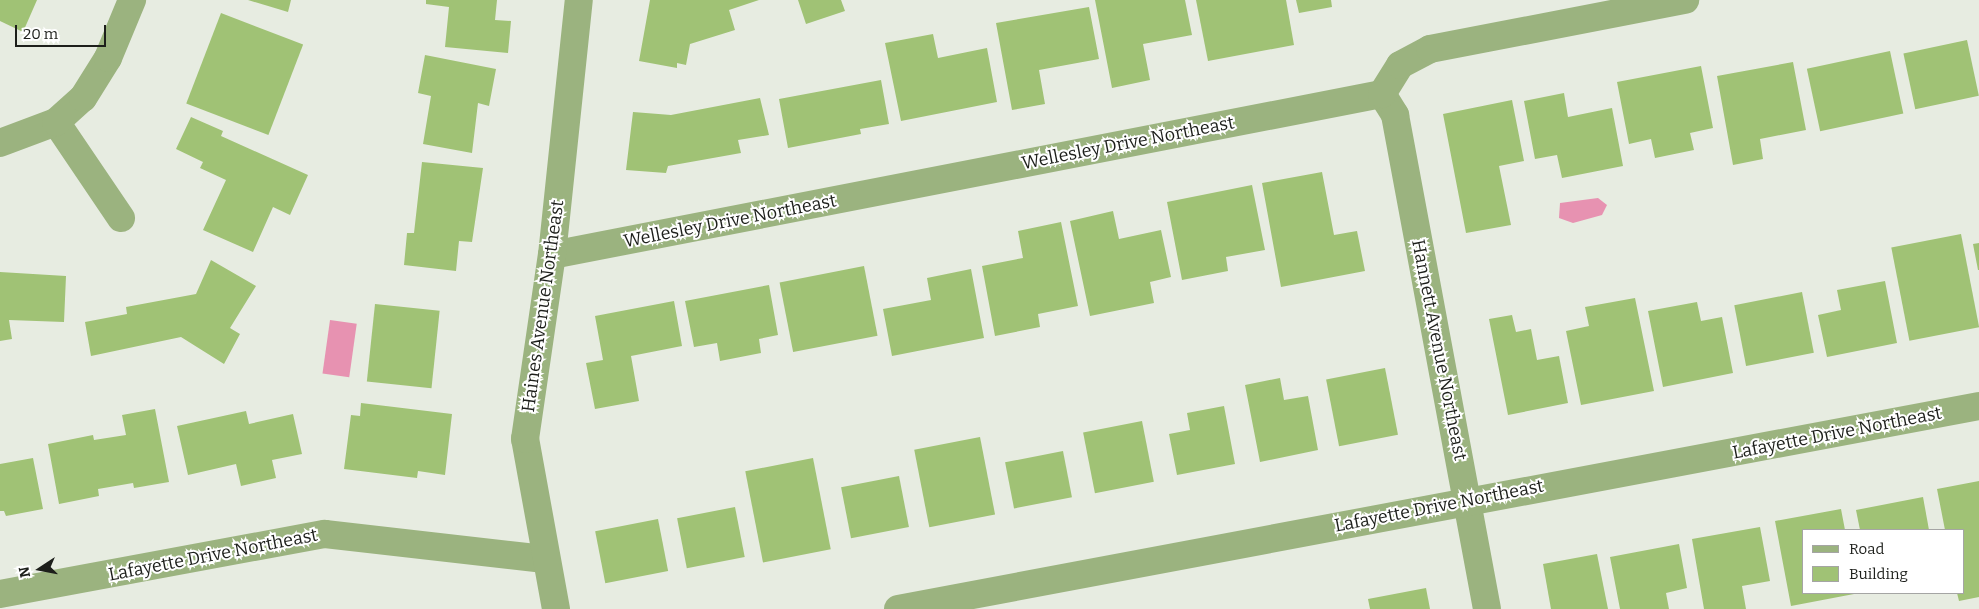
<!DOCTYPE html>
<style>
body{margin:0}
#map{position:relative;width:1979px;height:609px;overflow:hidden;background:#e7ece1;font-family:Bitter,serif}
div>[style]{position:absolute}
.water>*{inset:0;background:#e792b1;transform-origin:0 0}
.building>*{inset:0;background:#a0c275;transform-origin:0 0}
.minor>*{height:28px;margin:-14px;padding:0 14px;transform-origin:14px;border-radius:14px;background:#9bb37f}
span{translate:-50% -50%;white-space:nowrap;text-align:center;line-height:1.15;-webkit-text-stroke:4px #fff;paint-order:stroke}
.street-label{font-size:18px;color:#1d1f1b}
.legend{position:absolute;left:1802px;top:529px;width:162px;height:65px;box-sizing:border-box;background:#fff;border:1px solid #a5a5a4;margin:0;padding:6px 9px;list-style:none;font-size:15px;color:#1d1f1b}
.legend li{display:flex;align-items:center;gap:10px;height:25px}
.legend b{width:25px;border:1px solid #a5a5a4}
.north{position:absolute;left:15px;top:544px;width:50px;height:50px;-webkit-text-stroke:4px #fff;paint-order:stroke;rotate:259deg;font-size:14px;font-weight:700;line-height:20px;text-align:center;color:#1d1f1b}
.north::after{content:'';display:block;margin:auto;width:18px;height:22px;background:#1d1f1b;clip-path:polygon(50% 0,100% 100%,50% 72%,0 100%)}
.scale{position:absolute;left:15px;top:25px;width:91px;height:22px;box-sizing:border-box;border:2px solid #1d1f1b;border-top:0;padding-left:6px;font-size:15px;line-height:18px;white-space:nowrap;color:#1d1f1b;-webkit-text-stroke:4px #fff;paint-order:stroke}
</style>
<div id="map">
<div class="water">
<i style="clip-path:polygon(1598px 198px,1607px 205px,1602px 215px,1573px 223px,1559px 218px,1560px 203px)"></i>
<i style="left:330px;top:320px;width:27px;height:54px;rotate:8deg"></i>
</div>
<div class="building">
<i style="clip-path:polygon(0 0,37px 0,23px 32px,0 21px)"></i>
<i style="clip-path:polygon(248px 0,291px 0,288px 12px)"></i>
<i style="clip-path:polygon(426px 0,497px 0,495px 20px,511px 21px,508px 53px,445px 47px,449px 7px,426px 4px)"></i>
<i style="clip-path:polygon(650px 0,759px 0,729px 10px,735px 30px,690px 44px,686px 65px,677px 63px,677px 68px,639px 61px)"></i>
<i style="clip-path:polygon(798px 0,841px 0,845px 11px,806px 24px)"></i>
<i style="clip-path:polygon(1095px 0,1185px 0,1192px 35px,1143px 44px,1150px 80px,1112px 88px)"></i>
<i style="clip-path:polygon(1196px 0,1286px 0,1294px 45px,1208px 61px)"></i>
<i style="clip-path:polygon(1296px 0,1331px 0,1332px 7px,1299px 13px)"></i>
<i style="clip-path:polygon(1089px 7px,1099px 59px,1039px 70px,1045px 104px,1012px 110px,996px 23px)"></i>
<i style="left:221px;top:13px;width:88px;height:97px;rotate:21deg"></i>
<i style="clip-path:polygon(933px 34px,938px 58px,987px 48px,997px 102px,901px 121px,885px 43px)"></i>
<i style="left:1967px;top:40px;width:57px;height:65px;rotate:78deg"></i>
<i style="left:1890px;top:51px;width:64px;height:85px;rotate:78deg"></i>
<i style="clip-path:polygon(425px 55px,496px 69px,489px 106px,478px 103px,472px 153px,423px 144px,431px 96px,418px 93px)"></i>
<i style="clip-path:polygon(1793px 62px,1806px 130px,1760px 139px,1763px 159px,1733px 165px,1717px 76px)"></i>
<i style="clip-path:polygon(1701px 66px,1713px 128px,1690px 133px,1694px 150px,1655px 158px,1651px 139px,1629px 144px,1617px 82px)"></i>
<i style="clip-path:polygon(881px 80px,889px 124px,860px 129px,861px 134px,788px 148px,779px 99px)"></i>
<i style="clip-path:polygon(1564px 93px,1568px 117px,1612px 108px,1623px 166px,1562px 178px,1557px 155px,1535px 159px,1524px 101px)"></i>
<i style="clip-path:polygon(760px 98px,769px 135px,738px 140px,741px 153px,668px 166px,666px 173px,626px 170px,633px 112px,671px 115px)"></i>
<i style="clip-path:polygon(1512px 100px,1524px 161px,1499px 166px,1511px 225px,1466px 233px,1443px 114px)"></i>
<i style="clip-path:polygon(191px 117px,223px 131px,221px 136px,308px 175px,290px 215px,273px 207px,253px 252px,203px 230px,226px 180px,200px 168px,203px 162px,176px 149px)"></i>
<i style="clip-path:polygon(422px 162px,483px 168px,472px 242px,459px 241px,456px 271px,404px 265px,407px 233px,414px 233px)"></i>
<i style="clip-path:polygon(1322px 172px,1334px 235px,1357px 231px,1365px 271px,1281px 287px,1262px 183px)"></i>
<i style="clip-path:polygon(1252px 185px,1265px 250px,1226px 257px,1228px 271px,1182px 280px,1167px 202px)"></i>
<i style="clip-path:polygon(1113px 211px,1119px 239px,1161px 230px,1171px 277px,1150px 282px,1154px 303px,1090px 316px,1070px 221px)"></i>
<i style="clip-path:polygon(1061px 222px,1078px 306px,1038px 314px,1040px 327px,995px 336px,982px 266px,1023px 258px,1018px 231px)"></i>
<i style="left:1961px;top:234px;width:95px;height:71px;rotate:79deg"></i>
<i style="clip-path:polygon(1979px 243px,1979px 270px,1978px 270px,1973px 244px)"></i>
<i style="clip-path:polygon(211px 260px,256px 286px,230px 328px,240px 334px,224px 364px,181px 337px,91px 356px,85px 322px,127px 314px,126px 307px,196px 294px)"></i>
<i style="left:864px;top:266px;width:71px;height:86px;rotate:79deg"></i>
<i style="clip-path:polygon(971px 269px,984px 338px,892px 356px,883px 309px,931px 300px,927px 278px)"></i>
<i style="clip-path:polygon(0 272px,66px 276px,64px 322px,9px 320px,12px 339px,0 341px)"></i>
<i style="clip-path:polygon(1885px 281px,1897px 343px,1827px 357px,1818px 315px,1841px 310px,1837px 290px)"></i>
<i style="clip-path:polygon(769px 285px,778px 335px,759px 339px,761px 353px,720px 361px,717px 343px,694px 347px,685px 301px)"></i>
<i style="left:1802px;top:292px;width:62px;height:69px;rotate:79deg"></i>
<i style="clip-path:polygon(1635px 298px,1654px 391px,1581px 405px,1566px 331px,1589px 326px,1585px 307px)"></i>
<i style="clip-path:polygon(674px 301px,682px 346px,631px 356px,639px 401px,595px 409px,586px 363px,603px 360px,595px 316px)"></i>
<i style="clip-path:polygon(1697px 302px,1701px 321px,1722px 317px,1733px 373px,1663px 387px,1648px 311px)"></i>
<i style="left:375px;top:304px;width:65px;height:78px;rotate:6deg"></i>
<i style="clip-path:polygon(1512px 315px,1516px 332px,1531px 329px,1537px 360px,1559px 356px,1568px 403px,1508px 415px,1489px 319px)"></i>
<i style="left:1385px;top:368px;width:68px;height:60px;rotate:79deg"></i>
<i style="clip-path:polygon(1280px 378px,1284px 400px,1308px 396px,1318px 450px,1260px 462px,1245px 385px)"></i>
<i style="clip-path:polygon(361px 403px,452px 414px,445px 475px,418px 471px,417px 478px,344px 469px,351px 415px,360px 416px)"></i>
<i style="clip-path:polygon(1224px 406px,1235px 464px,1177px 475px,1169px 434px,1190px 430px,1187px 413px)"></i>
<i style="clip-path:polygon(155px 409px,169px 482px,134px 488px,133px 483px,98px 489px,99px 496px,59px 504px,48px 444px,93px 435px,94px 440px,126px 435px,122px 415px)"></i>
<i style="clip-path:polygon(246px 411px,249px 424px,293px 414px,302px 454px,272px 460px,276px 478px,241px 486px,236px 464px,188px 475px,177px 426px)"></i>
<i style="left:1142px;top:421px;width:62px;height:60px;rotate:79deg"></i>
<i style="left:980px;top:437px;width:79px;height:67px;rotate:79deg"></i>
<i style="left:1063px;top:451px;width:47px;height:59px;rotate:79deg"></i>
<i style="clip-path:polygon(33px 458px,43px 509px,6px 516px,4px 511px,0 511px,0 464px)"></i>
<i style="left:813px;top:458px;width:93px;height:69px;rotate:79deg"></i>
<i style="left:899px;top:476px;width:52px;height:59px;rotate:79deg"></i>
<i style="clip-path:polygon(1979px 481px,1979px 597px,1959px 601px,1957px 593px,1963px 593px,1963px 530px,1945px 530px,1937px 489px)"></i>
<i style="clip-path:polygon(1923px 497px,1929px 530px,1860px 530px,1856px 510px)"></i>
<i style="left:735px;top:507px;width:51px;height:59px;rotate:79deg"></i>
<i style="clip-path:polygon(1841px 509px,1845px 530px,1803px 530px,1803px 593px,1854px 594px,1791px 606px,1775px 521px)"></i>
<i style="left:658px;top:519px;width:53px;height:64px;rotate:79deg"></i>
<i style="clip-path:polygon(1760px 527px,1770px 581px,1742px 586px,1746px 609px,1704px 609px,1692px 539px)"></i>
<i style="clip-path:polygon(1679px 544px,1687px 588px,1666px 593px,1669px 609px,1620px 609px,1610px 557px)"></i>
<i style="clip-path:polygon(1597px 554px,1608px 609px,1551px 609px,1543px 564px)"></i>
<i style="clip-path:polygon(1426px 588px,1430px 609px,1370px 609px,1368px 599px)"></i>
</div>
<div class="minor">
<i style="left:1382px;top:94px;width:25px;rotate:58deg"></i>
<i style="left:1395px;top:115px;width:502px;rotate:79.45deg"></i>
<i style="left:56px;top:122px;width:116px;rotate:55.9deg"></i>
<i style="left:0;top:143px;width:60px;rotate:-20.6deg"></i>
<i style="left:56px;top:122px;width:36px;rotate:-42deg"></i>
<i style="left:83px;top:98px;width:47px;rotate:-58deg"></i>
<i style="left:108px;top:58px;width:63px;rotate:-67.5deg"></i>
<i style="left:552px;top:255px;width:845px;rotate:-10.98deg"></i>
<i style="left:1382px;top:94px;width:34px;rotate:-58deg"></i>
<i style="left:1400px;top:65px;width:34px;rotate:-28deg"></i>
<i style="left:1430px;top:49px;width:260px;rotate:-10.9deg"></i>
<i style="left:0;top:594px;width:330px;rotate:-10.5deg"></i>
<i style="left:325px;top:534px;width:221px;rotate:6.5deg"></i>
<i style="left:556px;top:609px;width:173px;rotate:-100.3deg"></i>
<i style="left:525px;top:439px;width:186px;rotate:-81.7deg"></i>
<i style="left:552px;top:255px;width:256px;rotate:-84deg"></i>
<i style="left:898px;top:609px;width:1100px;rotate:-10.64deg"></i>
</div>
<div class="street-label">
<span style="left:1128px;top:143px;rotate:-11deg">Wellesley Drive Northeast</span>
<span style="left:730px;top:221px;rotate:-11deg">Wellesley Drive Northeast</span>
<span style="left:543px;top:306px;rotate:-82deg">Haines Avenue Northeast</span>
<span style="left:1439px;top:350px;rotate:79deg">Hannett Avenue Northeast</span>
<span style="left:1837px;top:433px;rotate:-11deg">Lafayette Drive Northeast</span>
<span style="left:1439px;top:506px;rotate:-11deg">Lafayette Drive Northeast</span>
<span style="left:213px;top:555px;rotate:-11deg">Lafayette Drive Northeast</span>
</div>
<ul class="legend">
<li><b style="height:6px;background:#9bb37f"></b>Road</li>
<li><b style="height:14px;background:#a0c275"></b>Building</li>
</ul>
<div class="north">N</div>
<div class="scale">20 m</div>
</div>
